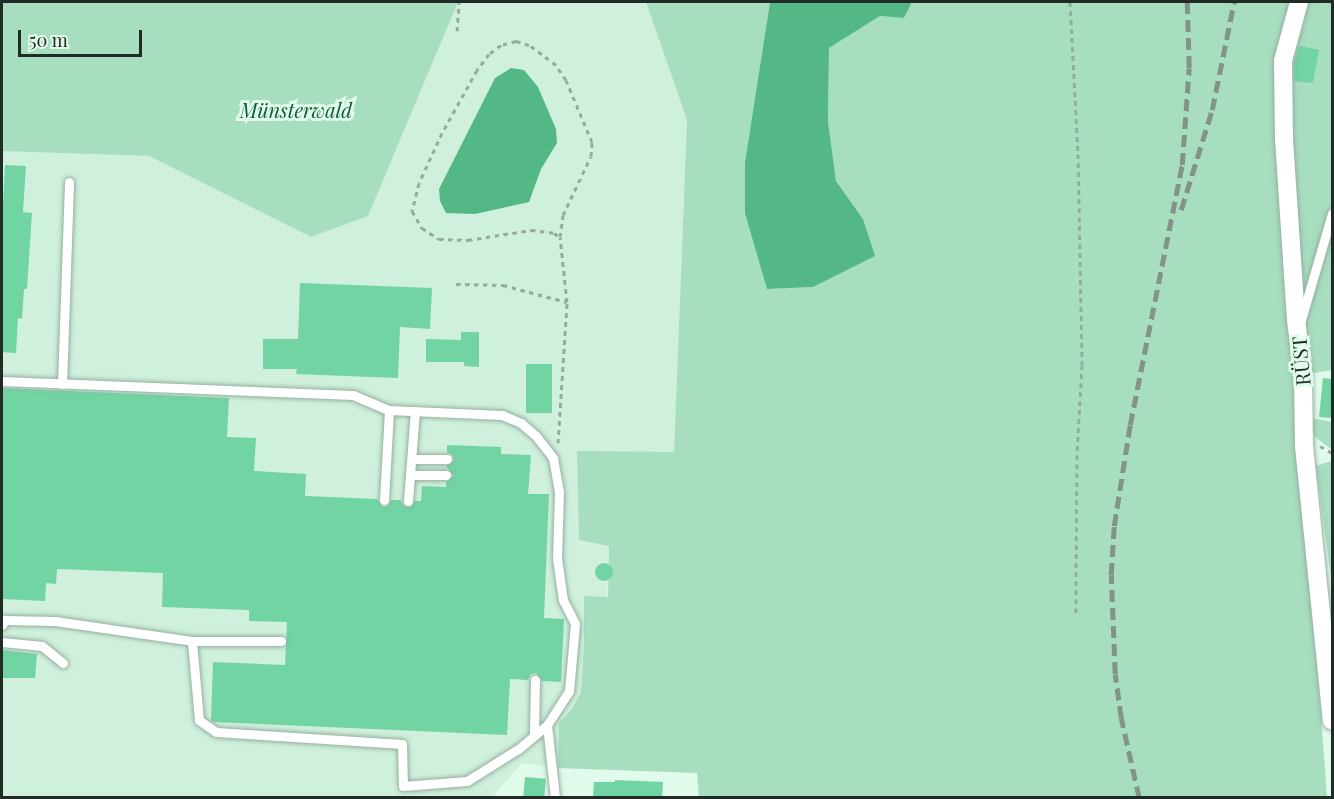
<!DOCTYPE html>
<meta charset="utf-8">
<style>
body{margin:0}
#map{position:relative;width:1334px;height:799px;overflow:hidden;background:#e0faeb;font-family:"Playfair Display",serif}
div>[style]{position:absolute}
.built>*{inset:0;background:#cef0dc}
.green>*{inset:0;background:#a6debf}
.water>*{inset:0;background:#54b786}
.building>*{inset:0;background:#72d4a2;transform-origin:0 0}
.round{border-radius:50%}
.path>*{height:3px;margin-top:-1.5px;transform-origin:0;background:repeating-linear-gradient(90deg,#96aa9f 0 4.5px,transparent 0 9px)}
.roads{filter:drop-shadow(0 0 2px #96afa0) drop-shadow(0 0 2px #96afa0)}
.lane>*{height:9px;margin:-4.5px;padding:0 4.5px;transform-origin:4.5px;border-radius:4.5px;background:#fff}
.street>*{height:18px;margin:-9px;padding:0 9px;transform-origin:9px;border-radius:9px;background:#fff}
.rail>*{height:4.5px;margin-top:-2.25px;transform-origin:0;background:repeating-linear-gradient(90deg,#82948a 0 12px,transparent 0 18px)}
span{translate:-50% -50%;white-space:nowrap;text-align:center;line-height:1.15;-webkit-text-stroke:6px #e0faeb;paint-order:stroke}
.park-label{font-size:20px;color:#0c5a3a;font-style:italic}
.street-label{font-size:20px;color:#212b25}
.frame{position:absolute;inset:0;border:3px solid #212b25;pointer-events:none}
.scale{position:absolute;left:18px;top:30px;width:124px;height:27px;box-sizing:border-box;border:3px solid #212b25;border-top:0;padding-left:8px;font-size:18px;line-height:21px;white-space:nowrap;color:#212b25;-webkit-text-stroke:4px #e0faeb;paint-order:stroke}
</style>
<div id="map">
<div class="built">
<i style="clip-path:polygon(458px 2px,646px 2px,687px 120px,674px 452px,609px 546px,607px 598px,584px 596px,584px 643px,581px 692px,572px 709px,559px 723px,558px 768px,522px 763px,492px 797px,2px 798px,2px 151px,149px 156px,311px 237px,368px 216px)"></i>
</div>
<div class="green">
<i style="clip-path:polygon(2px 2px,458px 2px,368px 216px,311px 237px,149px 156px,2px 151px)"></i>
<i style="clip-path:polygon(646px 2px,770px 2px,745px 162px,767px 289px,813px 287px,863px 219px,836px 181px,828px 121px,829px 48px,880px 16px,904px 18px,912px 2px,1332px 2px,1332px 370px,1296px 376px,1327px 797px,699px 798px,697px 773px,558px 768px,559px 723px,572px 709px,581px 692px,584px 643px,584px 596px,608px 597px,609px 546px,579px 540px,577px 451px,674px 452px,687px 120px)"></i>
<i style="clip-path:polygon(1311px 418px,1332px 422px,1332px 450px,1314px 436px)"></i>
<i style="clip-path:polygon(1331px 461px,1332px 463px,1332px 585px,1316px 466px)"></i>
</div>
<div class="water">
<i style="clip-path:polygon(770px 2px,912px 2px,904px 18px,880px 16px,829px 48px,828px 121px,836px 181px,863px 219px,875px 256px,813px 287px,767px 289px,745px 213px,745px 162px)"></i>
<i style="clip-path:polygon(511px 68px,524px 70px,538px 87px,556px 129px,557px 143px,541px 169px,529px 202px,475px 214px,446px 213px,440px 201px,439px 189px,495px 78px)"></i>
</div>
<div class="building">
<i style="clip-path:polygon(1299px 46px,1319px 50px,1313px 83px,1294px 81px,1294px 62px)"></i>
<i style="clip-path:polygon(5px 165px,26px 166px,23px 212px,32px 213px,27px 289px,24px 289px,22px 319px,18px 318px,16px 353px,2px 352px,2px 220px)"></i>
<i style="clip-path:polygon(300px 283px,432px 288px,430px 329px,400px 327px,398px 378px,296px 374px,297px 369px,263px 369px,263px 339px,298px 339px)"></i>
<i style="clip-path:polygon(461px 332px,479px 332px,479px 367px,464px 366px,464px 362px,426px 362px,426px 339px,461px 340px)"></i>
<i style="left:526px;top:364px;width:26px;height:49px"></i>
<i style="clip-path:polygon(1323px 378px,1332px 379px,1332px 418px,1319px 417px)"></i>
<i style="clip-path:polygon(2px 388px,229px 398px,227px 437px,256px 438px,254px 471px,306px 474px,305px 496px,377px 499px,383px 507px,388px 506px,391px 500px,401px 500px,404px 506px,410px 507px,415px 501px,421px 501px,422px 486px,446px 487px,446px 482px,453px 476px,446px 466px,454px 460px,452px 455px,447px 452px,447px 445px,501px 447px,501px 454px,531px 455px,528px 494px,549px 494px,544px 618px,564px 619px,561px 682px,542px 681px,536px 673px,531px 674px,528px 680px,510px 679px,507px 735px,214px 722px,211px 720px,213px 662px,285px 665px,287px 622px,249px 621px,249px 610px,162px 607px,163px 573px,57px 569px,56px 584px,46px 583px,45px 601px,2px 599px)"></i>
<i class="round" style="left:595px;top:563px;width:18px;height:18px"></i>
<i style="clip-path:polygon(2px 650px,37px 654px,35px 678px,2px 678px)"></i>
<i style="left:525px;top:777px;width:21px;height:21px;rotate:5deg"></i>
<i style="clip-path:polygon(615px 780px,663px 782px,662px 798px,593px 798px,594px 782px,615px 782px)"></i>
</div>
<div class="path">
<i style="left:1070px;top:2px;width:152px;rotate:87deg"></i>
<i style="left:1078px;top:154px;width:211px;rotate:88.9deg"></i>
<i style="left:1082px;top:365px;width:90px;rotate:93.2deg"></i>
<i style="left:1077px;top:455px;width:161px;rotate:90.4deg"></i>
<i style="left:457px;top:31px;width:29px;rotate:-86deg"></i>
<i style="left:456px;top:284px;width:47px;rotate:1.2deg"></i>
<i style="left:503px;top:285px;width:66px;rotate:14.9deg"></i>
<i style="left:558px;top:443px;width:141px;rotate:-86.3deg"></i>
<i style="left:567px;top:302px;width:65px;rotate:-96.1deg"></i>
<i style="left:560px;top:237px;width:22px;rotate:-82deg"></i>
<i style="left:563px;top:215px;width:65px;rotate:-64.6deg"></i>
<i style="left:591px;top:156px;width:14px;rotate:-86deg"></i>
<i style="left:592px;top:142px;width:67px;rotate:-112.8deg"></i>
<i style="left:566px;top:80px;width:18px;rotate:-124deg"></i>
<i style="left:556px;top:65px;width:34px;rotate:-143deg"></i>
<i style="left:529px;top:45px;width:14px;rotate:-163deg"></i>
<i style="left:516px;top:41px;width:16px;rotate:165deg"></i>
<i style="left:501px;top:45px;width:15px;rotate:143deg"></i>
<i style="left:489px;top:54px;width:20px;rotate:127deg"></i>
<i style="left:477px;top:70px;width:72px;rotate:119.1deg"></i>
<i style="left:442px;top:133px;width:55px;rotate:114.7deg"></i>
<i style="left:419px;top:183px;width:29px;rotate:104deg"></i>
<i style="left:412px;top:211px;width:20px;rotate:60deg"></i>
<i style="left:422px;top:228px;width:20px;rotate:33deg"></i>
<i style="left:439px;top:239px;width:29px;rotate:2deg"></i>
<i style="left:468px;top:240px;width:64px;rotate:-9deg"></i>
<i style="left:531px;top:230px;width:23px;rotate:7deg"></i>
<i style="left:554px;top:233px;width:7px;rotate:34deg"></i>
<i style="left:1320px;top:446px;width:14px;rotate:30deg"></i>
</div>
<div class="roads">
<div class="lane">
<i style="left:1301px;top:320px;width:111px;rotate:-73.8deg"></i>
<i style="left:2px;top:381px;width:351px;rotate:2.3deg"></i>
<i style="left:353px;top:395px;width:39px;rotate:23deg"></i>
<i style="left:389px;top:410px;width:113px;rotate:2.5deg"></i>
<i style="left:502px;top:415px;width:21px;rotate:23deg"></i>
<i style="left:521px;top:423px;width:20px;rotate:41deg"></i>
<i style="left:536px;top:436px;width:28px;rotate:52deg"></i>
<i style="left:553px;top:458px;width:35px;rotate:80deg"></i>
<i style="left:559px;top:492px;width:66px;rotate:91.7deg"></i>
<i style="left:557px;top:558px;width:42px;rotate:81.9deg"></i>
<i style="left:563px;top:600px;width:27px;rotate:63deg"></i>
<i style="left:575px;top:624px;width:67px;rotate:95.1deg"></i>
<i style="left:569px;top:691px;width:40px;rotate:122.9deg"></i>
<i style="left:547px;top:725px;width:38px;rotate:140deg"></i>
<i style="left:518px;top:749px;width:60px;rotate:147.9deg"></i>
<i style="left:467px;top:781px;width:64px;rotate:175.5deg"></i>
<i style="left:403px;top:786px;width:42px;rotate:-91.4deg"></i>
<i style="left:402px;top:744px;width:186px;rotate:-176.3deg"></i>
<i style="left:216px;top:732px;width:21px;rotate:-145deg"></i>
<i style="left:199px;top:720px;width:79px;rotate:-95.1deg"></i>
<i style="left:192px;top:641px;width:89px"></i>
<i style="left:62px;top:384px;width:202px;rotate:-88deg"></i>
<i style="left:412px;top:459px;width:35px"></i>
<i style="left:410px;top:475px;width:36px"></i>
<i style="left:384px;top:500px;width:90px;rotate:-86.8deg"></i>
<i style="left:408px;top:501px;width:90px;rotate:-85.6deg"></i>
<i style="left:2px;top:625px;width:6px;rotate:-59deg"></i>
<i style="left:5px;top:620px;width:50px;rotate:1.1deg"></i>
<i style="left:55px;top:621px;width:138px;rotate:8.3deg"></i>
<i style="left:2px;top:642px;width:40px;rotate:5.7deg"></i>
<i style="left:42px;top:646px;width:27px;rotate:39deg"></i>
<i style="left:547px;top:725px;width:73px;rotate:83.7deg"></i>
<i style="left:534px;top:735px;width:55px;rotate:-89deg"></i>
</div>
<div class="street">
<i style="left:1299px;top:2px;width:61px;rotate:105.2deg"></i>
<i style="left:1283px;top:61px;width:78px;rotate:89.3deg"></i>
<i style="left:1284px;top:139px;width:181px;rotate:86.2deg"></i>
<i style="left:1296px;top:320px;width:55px;rotate:82.7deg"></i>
<i style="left:1303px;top:375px;width:71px;rotate:89.2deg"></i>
<i style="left:1304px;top:446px;width:276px;rotate:84.2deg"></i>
</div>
</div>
<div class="rail">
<i style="left:1181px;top:210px;width:105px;rotate:-72.8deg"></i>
<i style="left:1212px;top:110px;width:110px;rotate:-78.5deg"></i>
<i style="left:1139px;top:798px;width:82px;rotate:-102.7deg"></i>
<i style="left:1121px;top:718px;width:44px;rotate:-97.8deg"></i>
<i style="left:1115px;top:674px;width:99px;rotate:-92.3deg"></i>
<i style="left:1111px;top:575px;width:49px;rotate:-86.5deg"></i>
<i style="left:1114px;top:526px;width:102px;rotate:-81deg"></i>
<i style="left:1130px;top:425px;width:265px;rotate:-78.7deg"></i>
<i style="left:1182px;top:165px;width:97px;rotate:-85.9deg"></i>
<i style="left:1189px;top:68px;width:66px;rotate:-91.7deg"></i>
</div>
<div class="park-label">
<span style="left:296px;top:109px">Münsterwald</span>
</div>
<div class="street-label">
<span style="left:1300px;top:361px;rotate:-95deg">RÜST</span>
</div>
<div class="frame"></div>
<div class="scale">50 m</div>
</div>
